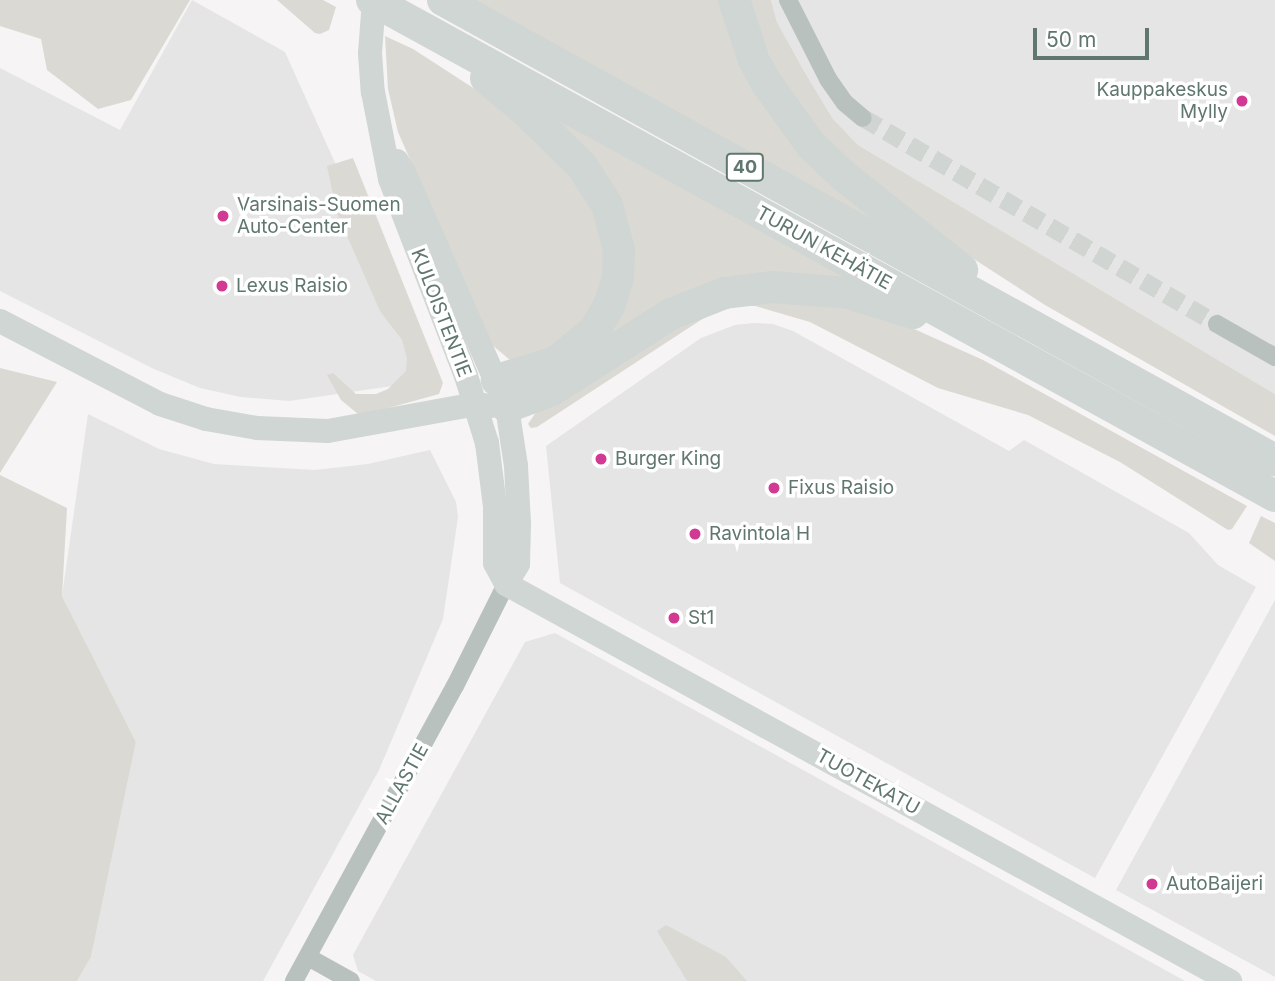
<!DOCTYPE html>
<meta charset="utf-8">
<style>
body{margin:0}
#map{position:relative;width:1275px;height:981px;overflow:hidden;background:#f6f4f4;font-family:Inter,sans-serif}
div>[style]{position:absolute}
.built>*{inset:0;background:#e4e5e4}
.green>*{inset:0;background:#dbd9d3}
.street-tunnel>*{height:18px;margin-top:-9px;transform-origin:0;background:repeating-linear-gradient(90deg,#d0d5d2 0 18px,transparent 0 27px)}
.street>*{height:18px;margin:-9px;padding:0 9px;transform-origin:9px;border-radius:9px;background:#b9c1be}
.secondary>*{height:24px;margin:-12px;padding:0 12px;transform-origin:12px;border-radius:12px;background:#d0d6d4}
.highway>*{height:32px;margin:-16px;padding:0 16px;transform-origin:16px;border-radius:16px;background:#d0d6d4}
.dots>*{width:19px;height:19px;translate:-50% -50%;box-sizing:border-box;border:4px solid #fff;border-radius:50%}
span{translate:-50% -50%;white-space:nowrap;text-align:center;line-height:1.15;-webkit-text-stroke:7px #fff;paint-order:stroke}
.shield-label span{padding:2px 5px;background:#fff;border:2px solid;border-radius:5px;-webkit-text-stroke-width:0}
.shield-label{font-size:18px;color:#60776e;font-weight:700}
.poi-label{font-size:19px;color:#60776e}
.right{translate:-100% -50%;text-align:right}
.left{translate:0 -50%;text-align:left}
.street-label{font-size:19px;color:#60776e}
.scale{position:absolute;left:1033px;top:28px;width:116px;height:32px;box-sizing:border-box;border:4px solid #60776e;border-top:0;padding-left:9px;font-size:21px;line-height:24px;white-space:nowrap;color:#60776e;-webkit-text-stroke:5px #fff;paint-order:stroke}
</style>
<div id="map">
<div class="built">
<i style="clip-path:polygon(192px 0,285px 52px,415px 340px,413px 383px,289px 401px,241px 397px,200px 388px,154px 369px,0 291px,0 68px,120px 130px)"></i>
<i style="clip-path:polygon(771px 0,1275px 0,1275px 394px,858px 145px,833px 119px,804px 71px,777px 22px)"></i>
<i style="clip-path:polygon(754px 323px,773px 324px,793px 331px,1009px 451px,1024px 440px,1189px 533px,1218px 565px,1256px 587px,1095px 878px,560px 583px,546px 446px,701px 338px,735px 325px)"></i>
<i style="clip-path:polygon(88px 414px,159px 449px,214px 464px,315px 470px,368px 464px,430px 450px,456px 502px,458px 517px,443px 619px,379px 770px,263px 981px,77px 981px,91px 957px,136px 742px,62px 596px)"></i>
<i style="clip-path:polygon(1275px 600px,1275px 977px,1116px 890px)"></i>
<i style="clip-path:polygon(555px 633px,1185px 981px,376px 981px,358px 971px,353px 955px,525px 642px)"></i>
</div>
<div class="green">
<i style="clip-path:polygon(0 0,190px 0,131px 100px,98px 109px,47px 70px,41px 39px,0 26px)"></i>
<i style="clip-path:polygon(277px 0,323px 0,336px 7px,329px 30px,320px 34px,315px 33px)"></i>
<i style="clip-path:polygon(467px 0,725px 0,734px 33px,905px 238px)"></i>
<i style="clip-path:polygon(745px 0,771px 0,777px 22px,804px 71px,833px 119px,858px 145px,1275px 394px,1275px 436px,1045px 305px,949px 243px,865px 181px,788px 97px)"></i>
<i style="clip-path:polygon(385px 36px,413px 49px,515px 115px,590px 192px,611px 266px,577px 340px,510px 360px,491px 344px,398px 132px,388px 89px)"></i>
<i style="clip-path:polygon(541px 108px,857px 283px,825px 281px,606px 343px,626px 267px)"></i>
<i style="clip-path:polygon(353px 158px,443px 383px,439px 394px,363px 415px,358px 414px,341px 400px,327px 375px,333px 373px,356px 394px,376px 394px,388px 389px,406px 371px,407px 358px,402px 340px,380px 311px,337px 213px,327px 166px)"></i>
<i style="clip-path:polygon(729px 299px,853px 307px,912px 328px,983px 360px,1247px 506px,1232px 529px,1228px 530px,1120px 462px,1028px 415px,938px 388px,810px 322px,755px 306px,735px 306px,710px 314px,537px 427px,531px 428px,528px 424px,541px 405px,667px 325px)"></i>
<i style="clip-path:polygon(0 368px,57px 382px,0 473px)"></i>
<i style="clip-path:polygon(0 475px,67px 508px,62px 596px,136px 742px,91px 957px,77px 981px,0 981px)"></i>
<i style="clip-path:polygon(1261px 516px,1275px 523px,1275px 561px,1249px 543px)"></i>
<i style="clip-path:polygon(666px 925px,726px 957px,747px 981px,687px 981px,657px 931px)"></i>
</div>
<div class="street-tunnel">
<i style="left:863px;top:118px;width:410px;rotate:30.2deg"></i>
</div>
<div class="street">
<i style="left:788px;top:0;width:89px;rotate:63.1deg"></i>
<i style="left:828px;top:79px;width:29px;rotate:55deg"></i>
<i style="left:845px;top:103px;width:23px;rotate:40deg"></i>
<i style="left:1217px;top:324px;width:67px;rotate:29.6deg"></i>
<i style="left:308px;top:957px;width:49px;rotate:29.2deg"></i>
<i style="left:294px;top:981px;width:336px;rotate:-61.4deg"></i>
<i style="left:455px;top:686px;width:114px;rotate:-63.4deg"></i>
</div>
<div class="secondary">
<i style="left:374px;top:0;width:53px;rotate:94.3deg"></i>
<i style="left:370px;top:53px;width:39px;rotate:86deg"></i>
<i style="left:373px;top:92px;width:89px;rotate:78.9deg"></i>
<i style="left:390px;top:179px;width:211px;rotate:68.9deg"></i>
<i style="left:466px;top:376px;width:70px;rotate:72.6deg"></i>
<i style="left:487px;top:443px;width:64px;rotate:82.8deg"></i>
<i style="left:495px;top:506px;width:57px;rotate:90deg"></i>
<i style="left:495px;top:563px;width:24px;rotate:62deg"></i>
<i style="left:397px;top:161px;width:13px;rotate:58deg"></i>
<i style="left:404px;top:172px;width:257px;rotate:66.3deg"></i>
<i style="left:507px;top:407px;width:60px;rotate:81.3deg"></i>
<i style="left:516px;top:466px;width:58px;rotate:87deg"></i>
<i style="left:519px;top:524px;width:40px;rotate:91.4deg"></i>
<i style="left:518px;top:564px;width:23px;rotate:121deg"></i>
<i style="left:0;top:321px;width:180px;rotate:27.4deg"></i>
<i style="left:160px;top:404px;width:48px;rotate:18.1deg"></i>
<i style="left:206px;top:419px;width:52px;rotate:10deg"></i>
<i style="left:257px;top:428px;width:71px;rotate:2.4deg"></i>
<i style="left:328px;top:431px;width:150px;rotate:-10.3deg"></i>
<i style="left:476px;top:404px;width:15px;rotate:8deg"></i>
<i style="left:506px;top:584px;width:826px;rotate:28.74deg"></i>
</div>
<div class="highway">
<i style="left:372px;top:0;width:1030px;rotate:28.78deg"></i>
<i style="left:443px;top:0;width:951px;rotate:28.94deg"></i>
<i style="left:734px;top:0;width:63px;rotate:71.6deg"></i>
<i style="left:754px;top:60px;width:24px;rotate:62deg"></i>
<i style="left:765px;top:81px;width:79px;rotate:54.3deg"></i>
<i style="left:811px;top:145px;width:45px;rotate:43.2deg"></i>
<i style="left:844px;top:176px;width:151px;rotate:38.5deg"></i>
<i style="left:486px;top:78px;width:53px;rotate:39.7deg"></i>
<i style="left:527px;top:112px;width:77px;rotate:44.5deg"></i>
<i style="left:582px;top:166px;width:46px;rotate:57.3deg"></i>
<i style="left:607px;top:205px;width:47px;rotate:75.1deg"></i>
<i style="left:619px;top:250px;width:28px;rotate:92deg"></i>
<i style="left:618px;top:278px;width:29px;rotate:108deg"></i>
<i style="left:609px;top:306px;width:29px;rotate:121deg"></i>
<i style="left:594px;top:331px;width:49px;rotate:140.8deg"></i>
<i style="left:556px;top:362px;width:62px;rotate:163deg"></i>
<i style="left:507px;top:407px;width:48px;rotate:-20.7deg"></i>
<i style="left:552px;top:390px;width:141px;rotate:-32.6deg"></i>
<i style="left:671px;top:314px;width:58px;rotate:-21.3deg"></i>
<i style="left:725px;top:293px;width:47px;rotate:-7.3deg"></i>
<i style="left:772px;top:287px;width:76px;rotate:4.5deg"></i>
<i style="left:848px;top:293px;width:68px;rotate:17.1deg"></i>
</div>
<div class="dots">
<i style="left:1242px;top:101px;background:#d13992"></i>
<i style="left:223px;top:216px;background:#d13992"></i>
<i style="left:222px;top:286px;background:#d13992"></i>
<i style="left:601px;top:459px;background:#d13992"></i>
<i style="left:774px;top:488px;background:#d13992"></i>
<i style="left:695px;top:534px;background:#d13992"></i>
<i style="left:674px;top:618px;background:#d13992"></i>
<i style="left:1152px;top:884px;background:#d13992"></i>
</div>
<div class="shield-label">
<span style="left:745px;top:167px">40</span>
</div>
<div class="poi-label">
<span class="right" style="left:1228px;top:101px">Kauppakeskus<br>Mylly</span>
<span class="left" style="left:237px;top:216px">Varsinais-Suomen<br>Auto-Center</span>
<span class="left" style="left:236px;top:286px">Lexus Raisio</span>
<span class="left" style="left:615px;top:459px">Burger King</span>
<span class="left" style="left:788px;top:488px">Fixus Raisio</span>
<span class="left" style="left:709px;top:534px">Ravintola H</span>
<span class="left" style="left:688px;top:618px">St1</span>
<span class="left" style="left:1166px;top:884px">AutoBaijeri</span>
</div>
<div class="street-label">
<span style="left:824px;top:248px;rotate:29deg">TURUN KEHÄTIE</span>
<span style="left:441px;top:313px;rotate:69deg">KULOISTENTIE</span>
<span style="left:868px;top:782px;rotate:29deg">TUOTEKATU</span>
<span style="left:402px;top:784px;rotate:-61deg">ALLASTIE</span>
</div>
<div class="scale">50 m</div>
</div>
